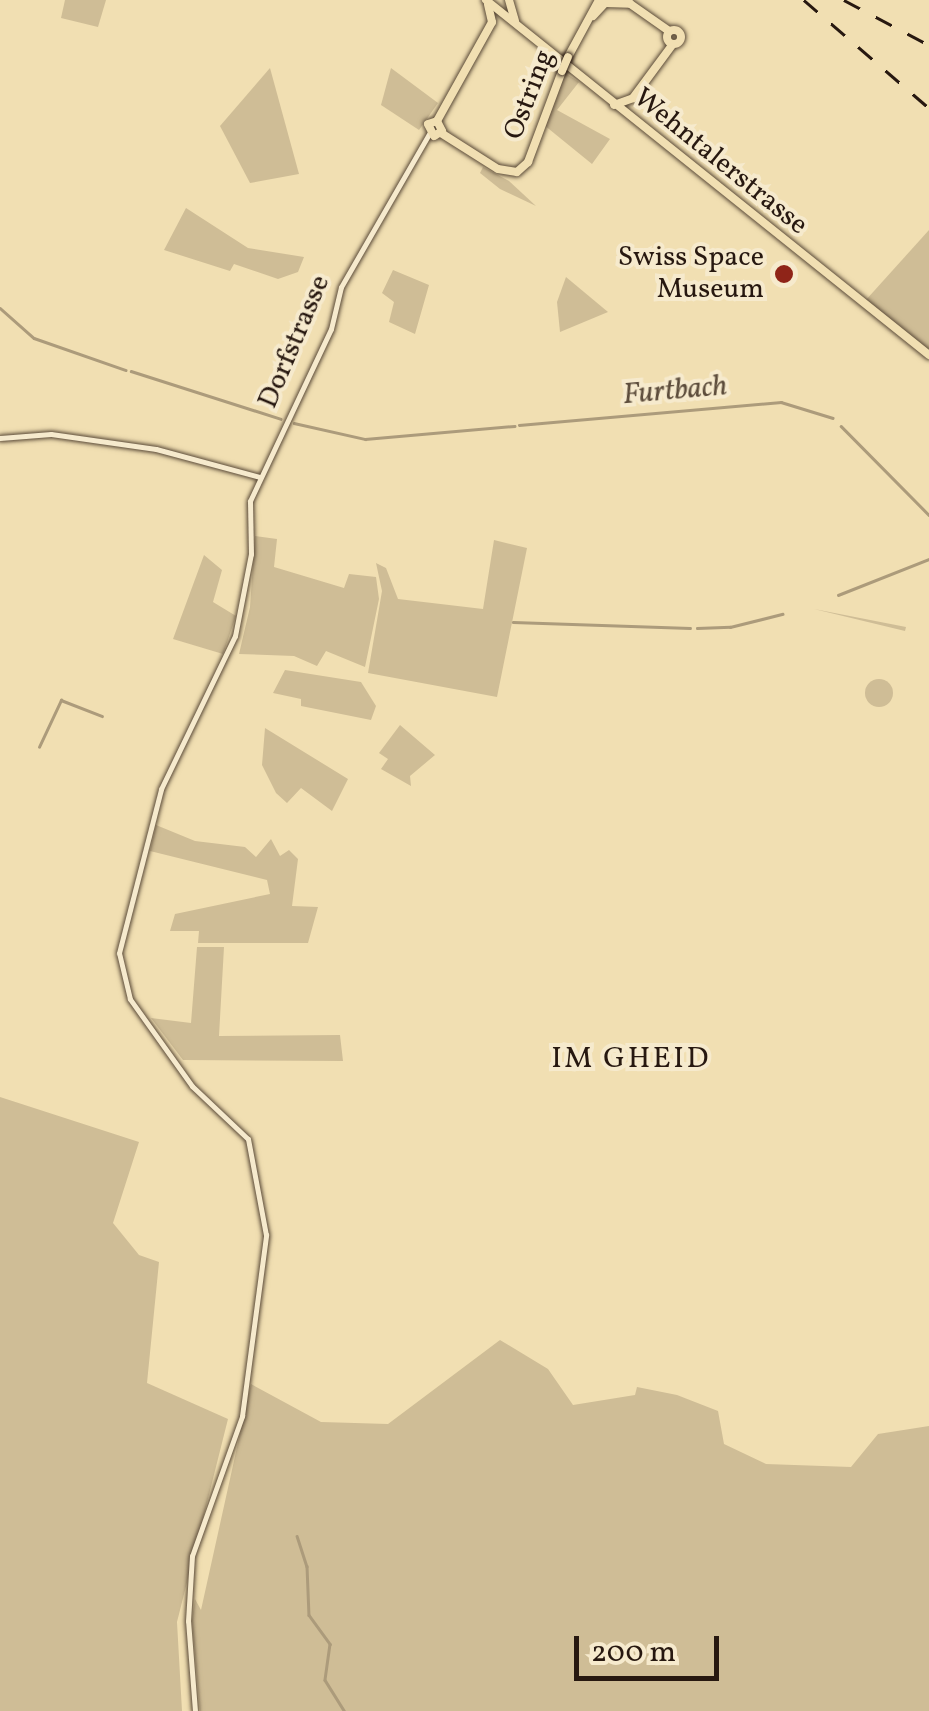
<!DOCTYPE html>
<style>
body{margin:0}
#map{position:relative;width:929px;height:1711px;overflow:hidden;background:#f1dfb2;font-family:Vollkorn,serif}
div>[style]{position:absolute}
.green>*{inset:0;background:#cfbd96}
.round{border-radius:50%}
.stream>*{height:2.5px;margin:-1.25px;padding:0 1.25px;transform-origin:1.25px;border-radius:1.25px;background:#ac9b7b}
.roads{filter:drop-shadow(0 0 2px #5a4a38) drop-shadow(0 0 2px #5a4a38)}
.minor>*{height:5px;margin:-2.5px;padding:0 2.5px;transform-origin:2.5px;border-radius:2.5px;background:#f6eacd}
.major>*{height:8px;margin:-4px;padding:0 4px;transform-origin:4px;border-radius:4px;background:#f1dfb2}
.major>.ring{margin:-4px;padding:0;box-sizing:content-box;background:none;border:8px solid #f1dfb2;border-radius:50%}
.rail>*{height:2.5px;margin-top:-1.25px;transform-origin:0;background:repeating-linear-gradient(90deg,#271810 0 18px,transparent 0 36px)}
.bridges{filter:drop-shadow(0 0 2px #271810) drop-shadow(0 0 2px #271810)}
.major-bridge>*{height:8px;margin:-4px;padding:0 4px;transform-origin:4px;border-radius:4px;background:#f1dfb2}
.dots>*{width:28px;height:28px;translate:-50% -50%;box-sizing:border-box;border:5px solid #f6eacd;border-radius:50%}
span{translate:-50% -50%;white-space:nowrap;text-align:center;line-height:1.15;-webkit-text-stroke:8px #f6eacd;paint-order:stroke}
.street-label{font-size:28px;color:#271810}
.poi-label{font-size:28px;color:#271810}
.right{translate:-100% -50%;text-align:right}
.water-label{font-size:30px;color:#5c4c3b;font-style:italic}
.neighbourhood-label{font-size:30px;color:#271810;letter-spacing:2.5px}
.scale{position:absolute;left:574px;top:1636px;width:145px;height:45px;box-sizing:border-box;border:5px solid #271810;border-top:0;padding-left:12px;font-size:30px;line-height:35px;white-space:nowrap;color:#271810;-webkit-text-stroke:8px #f6eacd;paint-order:stroke}
</style>
<div id="map">
<div class="green">
<i style="clip-path:polygon(65px 0,106px 0,98px 27px,61px 18px)"></i>
<i style="clip-path:polygon(270px 68px,299px 174px,250px 183px,220px 126px)"></i>
<i style="clip-path:polygon(391px 68px,438px 103px,419px 130px,381px 105px)"></i>
<i style="clip-path:polygon(565px 73px,579px 82px,557px 110px,610px 139px,592px 164px,544px 125px)"></i>
<i style="clip-path:polygon(483px 167px,509px 181px,536px 206px,500px 189px,480px 173px)"></i>
<i style="clip-path:polygon(186px 208px,248px 248px,304px 257px,298px 272px,278px 279px,234px 264px,230px 271px,164px 250px)"></i>
<i style="clip-path:polygon(929px 230px,929px 350px,865px 301px)"></i>
<i style="clip-path:polygon(393px 270px,429px 285px,415px 334px,389px 322px,394px 302px,382px 293px)"></i>
<i style="clip-path:polygon(566px 277px,608px 312px,560px 332px,557px 302px)"></i>
<i style="clip-path:polygon(255px 536px,277px 539px,274px 567px,344px 588px,349px 574px,376px 577px,379px 599px,365px 667px,326px 651px,317px 666px,294px 656px,239px 654px,250px 607px)"></i>
<i style="clip-path:polygon(494px 540px,527px 548px,497px 697px,368px 673px,382px 591px,376px 563px,386px 568px,398px 599px,483px 609px)"></i>
<i style="clip-path:polygon(204px 555px,222px 570px,213px 602px,236px 616px,223px 654px,173px 639px)"></i>
<i style="clip-path:polygon(814px 609px,906px 627px,905px 631px)"></i>
<i style="clip-path:polygon(285px 670px,361px 682px,376px 706px,371px 720px,301px 706px,301px 699px,273px 693px)"></i>
<i class="round" style="left:865px;top:679px;width:28px;height:28px"></i>
<i style="clip-path:polygon(400px 725px,435px 755px,410px 776px,411px 786px,381px 769px,388px 759px,379px 753px)"></i>
<i style="clip-path:polygon(265px 728px,348px 779px,332px 811px,301px 788px,287px 803px,276px 793px,262px 765px)"></i>
<i style="clip-path:polygon(156px 825px,195px 841px,245px 847px,256px 857px,271px 839px,280px 856px,289px 850px,298px 859px,292px 906px,318px 907px,308px 943px,198px 943px,199px 931px,170px 931px,175px 914px,270px 894px,267px 880px,150px 851px)"></i>
<i style="clip-path:polygon(197px 947px,224px 947px,219px 1036px,340px 1035px,343px 1061px,183px 1060px,151px 1018px,191px 1023px)"></i>
<i style="clip-path:polygon(0 1097px,139px 1142px,113px 1223px,139px 1255px,159px 1262px,147px 1383px,228px 1419px,177px 1622px,182px 1711px,0 1711px)"></i>
<i style="clip-path:polygon(500px 1340px,548px 1369px,573px 1405px,635px 1395px,637px 1387px,677px 1395px,718px 1411px,724px 1444px,766px 1464px,851px 1467px,878px 1434px,929px 1426px,929px 1711px,200px 1711px,192px 1620px,195px 1599px,201px 1610px,251px 1384px,321px 1422px,388px 1424px)"></i>
</div>
<div class="stream">
<i style="left:0;top:308px;width:45px;rotate:41.4deg"></i>
<i style="left:34px;top:338px;width:97px;rotate:19.2deg"></i>
<i style="left:131px;top:371px;width:157px;rotate:17.7deg"></i>
<i style="left:294px;top:423px;width:73px;rotate:12.7deg"></i>
<i style="left:365px;top:439px;width:150px;rotate:-5deg"></i>
<i style="left:519px;top:425px;width:263px;rotate:-5deg"></i>
<i style="left:781px;top:402px;width:54px;rotate:17.1deg"></i>
<i style="left:841px;top:426px;width:125px;rotate:45.3deg"></i>
<i style="left:838px;top:595px;width:98px;rotate:-21.6deg"></i>
<i style="left:513px;top:622px;width:177px;rotate:1.9deg"></i>
<i style="left:697px;top:628px;width:33px;rotate:-2deg"></i>
<i style="left:730px;top:627px;width:54px;rotate:-14deg"></i>
<i style="left:39px;top:747px;width:52px;rotate:-64.9deg"></i>
<i style="left:61px;top:700px;width:44px;rotate:21.3deg"></i>
<i style="left:297px;top:1536px;width:32px;rotate:72deg"></i>
<i style="left:307px;top:1566px;width:49px;rotate:87.7deg"></i>
<i style="left:309px;top:1615px;width:36px;rotate:54deg"></i>
<i style="left:330px;top:1644px;width:36px;rotate:98deg"></i>
<i style="left:325px;top:1680px;width:36px;rotate:58deg"></i>
</div>
<div class="roads">
<div class="minor">
<i style="left:0;top:438px;width:51px;rotate:-4.5deg"></i>
<i style="left:51px;top:434px;width:106px;rotate:8.1deg"></i>
<i style="left:156px;top:449px;width:108px;rotate:15.1deg"></i>
<i style="left:195px;top:1711px;width:90px;rotate:-94.4deg"></i>
<i style="left:188px;top:1621px;width:65px;rotate:-86.5deg"></i>
<i style="left:192px;top:1556px;width:149px;rotate:-70.3deg"></i>
<i style="left:242px;top:1416px;width:183px;rotate:-82.4deg"></i>
<i style="left:266px;top:1235px;width:98px;rotate:-100.6deg"></i>
<i style="left:248px;top:1139px;width:77px;rotate:-136.6deg"></i>
<i style="left:192px;top:1086px;width:107px;rotate:-125.5deg"></i>
<i style="left:130px;top:999px;width:47px;rotate:-103.4deg"></i>
<i style="left:119px;top:953px;width:169px;rotate:-75.6deg"></i>
<i style="left:161px;top:789px;width:170px;rotate:-64.2deg"></i>
<i style="left:235px;top:636px;width:84px;rotate:-79deg"></i>
<i style="left:251px;top:554px;width:53px;rotate:-91.1deg"></i>
<i style="left:250px;top:501px;width:190px;rotate:-64.8deg"></i>
<i style="left:331px;top:329px;width:43px;rotate:-76.6deg"></i>
<i style="left:341px;top:287px;width:177px;rotate:-60.1deg"></i>
</div>
<div class="major">
<i style="left:486px;top:0;width:568px;rotate:38.71deg"></i>
<i style="left:509px;top:0;width:22px;rotate:74deg"></i>
<i style="left:629px;top:3px;width:49px;rotate:35deg"></i>
<i style="left:593px;top:16px;width:18px;rotate:-47deg"></i>
<i style="left:605px;top:3px;width:25px;rotate:2deg"></i>
<i class="ring" style="left:667px;top:30px;width:6px;height:6px"></i>
<i style="left:568px;top:57px;width:65px;rotate:-61.5deg"></i>
<i style="left:614px;top:105px;width:20px;rotate:-20deg"></i>
<i style="left:633px;top:98px;width:67px;rotate:-53.5deg"></i>
<i style="left:437px;top:121px;width:11px;rotate:63deg"></i>
<i style="left:442px;top:131px;width:9px;rotate:148deg"></i>
<i style="left:434px;top:136px;width:13px;rotate:-117deg"></i>
<i style="left:428px;top:124px;width:9px;rotate:-18deg"></i>
<i style="left:437px;top:121px;width:113px;rotate:-60.9deg"></i>
<i style="left:492px;top:22px;width:18px;rotate:-103deg"></i>
<i style="left:441px;top:133px;width:67px;rotate:32.3deg"></i>
<i style="left:498px;top:169px;width:19px;rotate:9deg"></i>
<i style="left:517px;top:172px;width:15px;rotate:-42deg"></i>
<i style="left:528px;top:162px;width:97px;rotate:-69.5deg"></i>
</div>
</div>
<div class="rail">
<i style="left:804px;top:0;width:165px;rotate:40.8deg"></i>
<i style="left:844px;top:0;width:96px;rotate:27.9deg"></i>
</div>
<div class="bridges">
<div class="major-bridge">
<i style="left:562px;top:71px;width:15px;rotate:-67deg"></i>
</div>
</div>
<div class="dots">
<i style="left:784px;top:274px;background:#8f2418"></i>
</div>
<div class="street-label">
<span style="left:530px;top:95px;rotate:-69deg">Ostring</span>
<span style="left:720px;top:162px;rotate:39deg">Wehntalerstrasse</span>
<span style="left:295px;top:342px;rotate:-67deg">Dorfstrasse</span>
</div>
<div class="poi-label">
<span class="right" style="left:764px;top:274px">Swiss Space<br>Museum</span>
</div>
<div class="water-label">
<span style="left:675px;top:391px;rotate:-5deg">Furtbach</span>
</div>
<div class="neighbourhood-label">
<span style="left:631px;top:1059px">IM GHEID</span>
</div>
<div class="scale">200 m</div>
</div>
